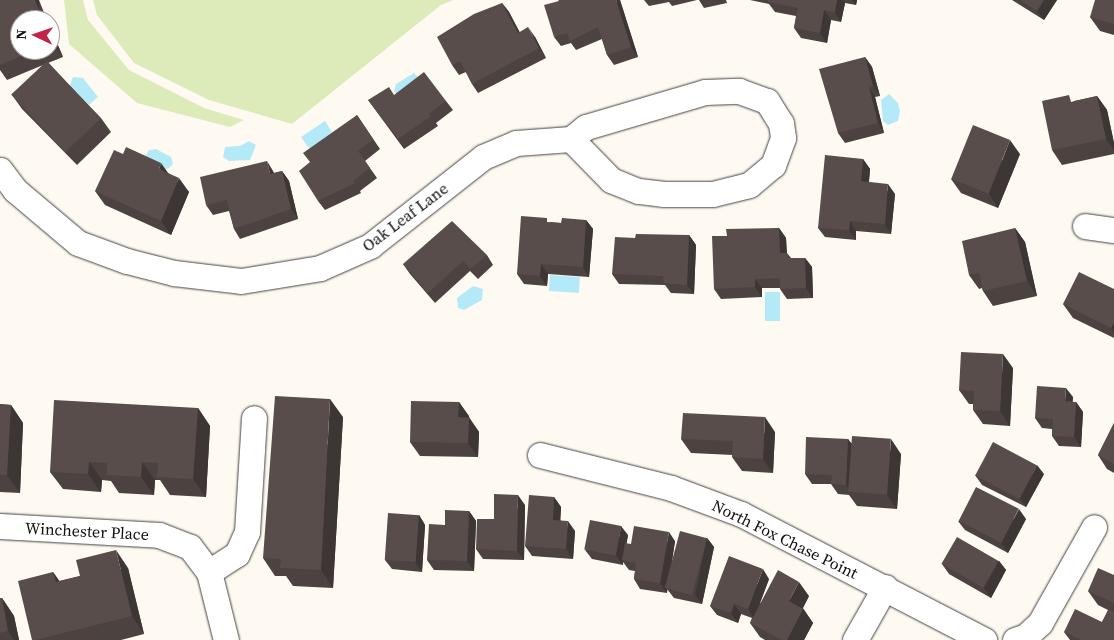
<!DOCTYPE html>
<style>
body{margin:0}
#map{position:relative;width:1114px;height:640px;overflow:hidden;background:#fffaf1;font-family:"Source Serif 4",serif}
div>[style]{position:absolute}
.green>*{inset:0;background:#dcebb9}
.water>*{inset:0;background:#b4eaf8;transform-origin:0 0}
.roads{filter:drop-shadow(0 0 1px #424242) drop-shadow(0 0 1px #424242)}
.street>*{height:25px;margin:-12.5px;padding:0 12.5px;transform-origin:12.5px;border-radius:12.5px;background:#fff}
.wall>*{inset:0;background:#4c4240}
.shaded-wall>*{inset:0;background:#3e3634;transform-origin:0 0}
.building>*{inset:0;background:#584d4b;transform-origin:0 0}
span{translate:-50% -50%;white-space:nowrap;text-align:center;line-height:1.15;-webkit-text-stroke:5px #fff;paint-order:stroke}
.street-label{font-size:16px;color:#0f0f0f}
.north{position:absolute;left:10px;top:10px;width:50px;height:50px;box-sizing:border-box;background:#fff;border:1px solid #9f9f9f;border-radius:50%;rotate:273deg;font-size:14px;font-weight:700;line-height:20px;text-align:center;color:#0f0f0f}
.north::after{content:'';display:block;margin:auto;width:18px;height:22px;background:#c32347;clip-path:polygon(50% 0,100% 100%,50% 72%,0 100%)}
</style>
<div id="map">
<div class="green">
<i style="clip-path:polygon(64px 0,83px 0,88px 20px,129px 70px,204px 108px,244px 120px,230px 127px,137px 103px,69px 44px)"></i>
<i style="clip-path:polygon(93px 0,453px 0,441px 5px,292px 124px,209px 100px,134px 63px,97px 15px)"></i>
</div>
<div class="water">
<i style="clip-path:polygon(414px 73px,419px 78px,398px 95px,394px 92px,396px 84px)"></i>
<i style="clip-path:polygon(73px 77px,83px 78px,98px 97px,89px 105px,69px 87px)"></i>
<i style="clip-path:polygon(889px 94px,898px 103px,900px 111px,898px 121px,888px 125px,883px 121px,881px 100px)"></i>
<i style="clip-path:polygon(325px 121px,332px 132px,313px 149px,308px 147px,301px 137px)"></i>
<i style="clip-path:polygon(249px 141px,256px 145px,250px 160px,229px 161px,223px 157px,225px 147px,240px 146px)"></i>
<i style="clip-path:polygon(156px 149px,171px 157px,173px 164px,169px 168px,164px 170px,145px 157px,149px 150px)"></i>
<i style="left:550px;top:275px;width:30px;height:16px;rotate:4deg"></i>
<i style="clip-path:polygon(473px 286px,483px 289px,482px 300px,464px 310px,458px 308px,457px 298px)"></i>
<i style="left:765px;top:292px;width:15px;height:29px"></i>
</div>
<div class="roads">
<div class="street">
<i style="left:0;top:170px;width:25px;rotate:53deg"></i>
<i style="left:15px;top:190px;width:82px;rotate:40.1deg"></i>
<i style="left:78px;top:243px;width:52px;rotate:20.2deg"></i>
<i style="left:127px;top:261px;width:49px;rotate:14.3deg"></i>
<i style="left:174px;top:273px;width:67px;rotate:6.8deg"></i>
<i style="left:241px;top:281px;width:80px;rotate:-9.3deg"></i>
<i style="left:320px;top:268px;width:55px;rotate:-23.7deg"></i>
<i style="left:370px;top:246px;width:144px;rotate:-38.2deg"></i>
<i style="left:483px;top:157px;width:36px;rotate:-23deg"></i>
<i style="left:516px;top:143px;width:55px;rotate:-4.2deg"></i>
<i style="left:571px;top:139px;width:19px;rotate:-39deg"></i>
<i style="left:586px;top:127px;width:124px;rotate:-16.4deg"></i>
<i style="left:705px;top:92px;width:34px;rotate:-2deg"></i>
<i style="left:739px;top:91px;width:30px;rotate:20deg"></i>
<i style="left:767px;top:101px;width:26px;rotate:58deg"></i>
<i style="left:781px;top:123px;width:15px;rotate:82deg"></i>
<i style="left:783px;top:138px;width:29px;rotate:110deg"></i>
<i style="left:773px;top:165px;width:31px;rotate:140deg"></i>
<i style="left:749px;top:185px;width:37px;rotate:166deg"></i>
<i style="left:713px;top:194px;width:49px;rotate:180deg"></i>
<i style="left:664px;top:194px;width:26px;rotate:-173deg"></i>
<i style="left:638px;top:191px;width:29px;rotate:-158deg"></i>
<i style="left:611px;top:180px;width:57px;rotate:-134.3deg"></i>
<i style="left:1085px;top:226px;width:29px;rotate:8deg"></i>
<i style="left:540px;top:455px;width:135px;rotate:14.1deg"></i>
<i style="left:671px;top:488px;width:75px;rotate:20.4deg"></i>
<i style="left:741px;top:514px;width:274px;rotate:27.4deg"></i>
<i style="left:0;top:526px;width:159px;rotate:3.2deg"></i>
<i style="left:159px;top:535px;width:33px;rotate:21deg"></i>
<i style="left:190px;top:547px;width:31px;rotate:53deg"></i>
<i style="left:209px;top:572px;width:70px;rotate:76deg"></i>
<i style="left:209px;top:572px;width:33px;rotate:-33deg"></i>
<i style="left:237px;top:554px;width:24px;rotate:-66deg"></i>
<i style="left:247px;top:532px;width:114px;rotate:-86.5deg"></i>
<i style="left:855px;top:640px;width:61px;rotate:-60.5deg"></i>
<i style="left:1015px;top:640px;width:12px;rotate:-20deg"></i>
<i style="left:1026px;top:636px;width:19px;rotate:-43deg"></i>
<i style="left:1040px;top:623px;width:110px;rotate:-60.6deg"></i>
</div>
</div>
<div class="wall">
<i style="clip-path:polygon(0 0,39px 0,47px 20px,20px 20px,20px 50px,50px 50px,50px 27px,63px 57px,48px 63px,101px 118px,111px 132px,77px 165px,22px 109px,12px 95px,43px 65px,7px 80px,0 70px)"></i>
<i style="clip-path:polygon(620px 0,638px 57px,614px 65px,607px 55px,602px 39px,576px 50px,571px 43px,561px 46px,554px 37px)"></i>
<i style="clip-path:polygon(644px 0,697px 0,672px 6px,669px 2px,649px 6px)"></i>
<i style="clip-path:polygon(699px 0,726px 0,727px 3px,704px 8px)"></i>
<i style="clip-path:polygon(750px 0,857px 0,856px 5px,845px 3px,841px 22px,831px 20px,827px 43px,801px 38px,794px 28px,796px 16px,775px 12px,769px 4px)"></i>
<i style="clip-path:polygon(1012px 0,1057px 0,1044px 20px)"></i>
<i style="clip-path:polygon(1114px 0,1114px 35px,1100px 31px,1090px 17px)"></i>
<i style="clip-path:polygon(502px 3px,509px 12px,519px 32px,535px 37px,546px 58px,478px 93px,472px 84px,466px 72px,459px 75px,452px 65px)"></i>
<i style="clip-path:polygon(865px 57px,872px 67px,880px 96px,875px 97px,884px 133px,845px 143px,838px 133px)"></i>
<i style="clip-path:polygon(394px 95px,446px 101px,453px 110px,436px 123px,438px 126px,404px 149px,368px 100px)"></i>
<i style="clip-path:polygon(1097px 96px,1107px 110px,1114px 143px,1114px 154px,1062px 165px,1052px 150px,1074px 101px)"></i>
<i style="clip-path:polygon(357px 115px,380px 149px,365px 161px,377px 178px,360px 191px,361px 193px,325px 210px,318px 201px,310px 162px)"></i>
<i style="clip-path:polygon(1020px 154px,998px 208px,961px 193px,951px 179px)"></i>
<i style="clip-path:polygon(863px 159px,870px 169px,869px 182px,895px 194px,891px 234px,856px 231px,856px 240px,825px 237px,818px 228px)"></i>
<i style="clip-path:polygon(273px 171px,274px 173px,282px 171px,289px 181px,298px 219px,240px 239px,234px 229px,229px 211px,213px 215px,206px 205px)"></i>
<i style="clip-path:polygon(168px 173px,189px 192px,171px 235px,105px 205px,95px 191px)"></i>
<i style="clip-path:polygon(586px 220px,593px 229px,589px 277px,548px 274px,547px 286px,524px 284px,517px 274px,550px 222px,561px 223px)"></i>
<i style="clip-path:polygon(779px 228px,786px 238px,787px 253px,791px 258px,805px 258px,812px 267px,813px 298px,787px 299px,780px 289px,780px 288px,762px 288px,762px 297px,721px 299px,714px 289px,727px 236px)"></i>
<i style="clip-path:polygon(1015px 228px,1025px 242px,1037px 296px,993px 306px,983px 291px,982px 288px,979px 289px,969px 275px)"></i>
<i style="clip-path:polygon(689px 235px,696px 245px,694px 294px,671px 293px,665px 285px,619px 284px,612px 274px,635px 238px)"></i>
<i style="clip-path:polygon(487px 255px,493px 265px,478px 279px,470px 271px,435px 303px,410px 274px,403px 264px)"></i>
<i style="clip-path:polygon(1114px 289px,1114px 338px,1073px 318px,1063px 304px)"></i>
<i style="clip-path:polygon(1013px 368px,1010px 426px,983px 424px,973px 410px,973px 404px,969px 404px,959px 390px)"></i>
<i style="clip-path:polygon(1073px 397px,1072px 402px,1076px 402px,1083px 412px,1081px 447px,1059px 446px,1052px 436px,1052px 429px,1042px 428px,1035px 418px)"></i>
<i style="clip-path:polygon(459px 402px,479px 432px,478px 457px,420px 456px,410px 442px)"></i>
<i style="clip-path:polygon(0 404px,11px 405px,23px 423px,20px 493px,0 492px)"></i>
<i style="clip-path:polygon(198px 408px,210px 426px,206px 497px,170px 495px,160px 480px,155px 480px,154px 495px,119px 493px,111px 481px,102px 480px,101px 492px,63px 489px,50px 472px)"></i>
<i style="clip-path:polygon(343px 417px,333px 588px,293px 586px,286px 576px,275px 576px,263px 558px)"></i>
<i style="clip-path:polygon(1114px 423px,1114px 473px,1107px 469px,1098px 455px)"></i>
<i style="clip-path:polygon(775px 432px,773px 473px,742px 471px,732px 457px,733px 455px,691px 453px,681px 439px)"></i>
<i style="clip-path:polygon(848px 439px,851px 443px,901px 454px,897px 509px,857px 506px,849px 495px,838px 494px,831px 484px,812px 484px,805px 474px)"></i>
<i style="clip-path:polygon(1044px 474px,1026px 507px,982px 485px,975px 475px)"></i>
<i style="clip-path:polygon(554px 497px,561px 507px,560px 520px,575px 531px,573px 559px,532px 556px,525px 546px)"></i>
<i style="clip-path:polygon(525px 505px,524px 560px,483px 559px,476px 549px,494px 519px)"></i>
<i style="clip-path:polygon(469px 511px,476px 521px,474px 571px,434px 570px,427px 560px)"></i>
<i style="clip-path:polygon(419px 515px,425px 525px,422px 572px,392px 569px,385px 560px)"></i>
<i style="clip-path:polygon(1026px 519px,1008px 553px,965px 530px,958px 521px)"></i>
<i style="clip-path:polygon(628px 535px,626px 544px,631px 544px,675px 541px,670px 576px,707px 538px,714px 547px,702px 604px,674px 598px,667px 589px,667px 593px,640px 589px,634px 579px,635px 571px,629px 570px,623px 562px,623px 565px,592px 559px,585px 550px)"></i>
<i style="clip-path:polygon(999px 561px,1006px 570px,991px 598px,949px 574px,942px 564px)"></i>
<i style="clip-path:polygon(128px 568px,144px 634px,121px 640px,32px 640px,53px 572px,59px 581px,80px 576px)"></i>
<i style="clip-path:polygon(1114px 575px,1114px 640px,1070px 640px,1064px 632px,1102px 622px,1108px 610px,1098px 605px,1088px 591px)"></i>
<i style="clip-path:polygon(769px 579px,760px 603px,809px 596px,803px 608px,813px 623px,804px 640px,765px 640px,760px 637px,750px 623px,752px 618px,741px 614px,738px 623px,717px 615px,710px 606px)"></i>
<i style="clip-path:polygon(0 598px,2px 598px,14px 616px,19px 640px,0 640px)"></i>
</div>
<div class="shaded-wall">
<i style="left:35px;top:0;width:4px;height:22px"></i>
<i style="clip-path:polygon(616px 0,620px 0,638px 57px,631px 47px)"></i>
<i style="clip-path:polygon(837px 0,843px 0,845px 3px,841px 22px,835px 12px)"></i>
<i style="clip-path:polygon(852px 0,857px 0,856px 5px)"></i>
<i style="clip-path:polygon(1044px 0,1057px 0,1044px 20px,1037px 11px)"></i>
<i style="clip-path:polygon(502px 3px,509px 12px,525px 42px,518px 33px)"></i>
<i style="clip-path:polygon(824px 10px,831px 20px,827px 43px,820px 33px)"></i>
<i style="clip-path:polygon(50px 27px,63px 57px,53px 43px,50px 36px)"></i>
<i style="clip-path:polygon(528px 27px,535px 37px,546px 58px,539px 48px)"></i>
<i style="clip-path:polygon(865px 57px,872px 67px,880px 96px,873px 86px)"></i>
<i style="clip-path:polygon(869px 87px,875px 97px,884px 133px,878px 123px)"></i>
<i style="clip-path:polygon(1097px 96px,1107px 110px,1114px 143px,1114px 150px,1106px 139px)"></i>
<i style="clip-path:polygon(1010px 140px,1020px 154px,998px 208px,989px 194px)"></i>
<i style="clip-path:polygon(863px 159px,870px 169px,868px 191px,861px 181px)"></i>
<i style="clip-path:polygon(267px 161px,273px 171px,276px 184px,270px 174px)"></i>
<i style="clip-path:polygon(161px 163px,171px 177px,159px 169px)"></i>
<i style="clip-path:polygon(282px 171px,289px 181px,298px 219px,291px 209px)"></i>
<i style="clip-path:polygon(179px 178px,189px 192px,171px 235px,161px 221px)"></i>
<i style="clip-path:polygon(888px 184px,895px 194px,891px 234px,885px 224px)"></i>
<i style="clip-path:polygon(586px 220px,593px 229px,589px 277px,583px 267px)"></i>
<i style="clip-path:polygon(850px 221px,856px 231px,856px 240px,849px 230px)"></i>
<i style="clip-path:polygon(779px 228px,786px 238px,787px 263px,780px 253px)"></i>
<i style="clip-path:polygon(1015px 228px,1025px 242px,1037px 296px,1027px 281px)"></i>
<i style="clip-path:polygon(689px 235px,696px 245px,694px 294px,687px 285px)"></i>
<i style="clip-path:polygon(805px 258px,812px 267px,813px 298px,806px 288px)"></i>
<i style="clip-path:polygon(541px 264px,548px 274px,547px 286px,540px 276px)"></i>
<i style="clip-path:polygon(755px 279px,762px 288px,762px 297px,755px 287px)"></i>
<i style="clip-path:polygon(1114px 323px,1114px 332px,1111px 328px)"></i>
<i style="clip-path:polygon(1003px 354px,1013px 368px,1010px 426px,1000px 411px)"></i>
<i style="clip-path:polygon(1066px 388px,1073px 397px,1072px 411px,1065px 401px)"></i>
<i style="clip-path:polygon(330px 399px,343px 417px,333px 588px,321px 570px)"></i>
<i style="clip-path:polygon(459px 402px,469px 416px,468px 431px,458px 417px)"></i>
<i style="clip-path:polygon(1076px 402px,1083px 412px,1081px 447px,1074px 437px)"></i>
<i style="clip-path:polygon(11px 405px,23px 423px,20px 493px,7px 475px)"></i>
<i style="clip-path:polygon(198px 408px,210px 426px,206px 497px,193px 479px)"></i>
<i style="clip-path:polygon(765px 417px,775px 432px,773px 473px,763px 459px)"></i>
<i style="clip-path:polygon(469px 418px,479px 432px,478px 457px,468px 443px)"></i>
<i style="clip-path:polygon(848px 439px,855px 449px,851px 493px,846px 485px)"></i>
<i style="clip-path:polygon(891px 439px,901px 454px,897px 509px,887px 495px)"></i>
<i style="clip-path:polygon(89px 462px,102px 480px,101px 492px,88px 474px)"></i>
<i style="clip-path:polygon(142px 462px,155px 480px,154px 495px,141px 477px)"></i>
<i style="clip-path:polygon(1037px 465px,1044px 474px,1026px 507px,1020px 498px)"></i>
<i style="clip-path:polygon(518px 495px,525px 505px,524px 560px,517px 551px)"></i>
<i style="clip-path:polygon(554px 497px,561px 507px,560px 530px,553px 520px)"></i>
<i style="clip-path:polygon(1019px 509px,1026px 519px,1008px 553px,1001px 543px)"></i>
<i style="clip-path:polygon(469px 511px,476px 521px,474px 571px,467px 561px)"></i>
<i style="clip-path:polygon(419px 515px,425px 525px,422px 572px,415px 562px)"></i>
<i style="clip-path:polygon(568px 521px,575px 531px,573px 559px,566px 549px)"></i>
<i style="clip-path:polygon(621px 526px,628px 535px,624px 561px,622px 560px,623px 562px,623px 565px,616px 555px)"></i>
<i style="clip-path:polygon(669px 532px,675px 541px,667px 593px,660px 583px)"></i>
<i style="clip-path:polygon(707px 538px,714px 547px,702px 604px,695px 595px)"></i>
<i style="clip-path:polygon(116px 550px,128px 568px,144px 634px,132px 616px)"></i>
<i style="clip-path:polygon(999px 561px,1006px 570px,991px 598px,984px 588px)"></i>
<i style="clip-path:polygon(763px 569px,769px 579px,754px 619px,748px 609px)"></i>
<i style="clip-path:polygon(53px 572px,66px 590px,56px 582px)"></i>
<i style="clip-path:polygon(799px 582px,809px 596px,799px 615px,789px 601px)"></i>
<i style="clip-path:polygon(2px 598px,14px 616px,19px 640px,14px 640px,8px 631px)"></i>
<i style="clip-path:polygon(734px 604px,741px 614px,738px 623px,731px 613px)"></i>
<i style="clip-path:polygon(803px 609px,813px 623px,804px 640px,787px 640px)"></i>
</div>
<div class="building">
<i style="clip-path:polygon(0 0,35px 0,43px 20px,20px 20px,20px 50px,35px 50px,0 65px)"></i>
<i style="clip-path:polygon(558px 0,616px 0,631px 47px,607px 55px,598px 27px,570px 41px,567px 33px,554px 37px,544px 5px,559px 1px)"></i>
<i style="clip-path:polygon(768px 0,837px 0,835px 12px,824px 10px,820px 33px,794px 28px,798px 8px,768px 2px)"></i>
<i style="clip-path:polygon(1020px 0,1044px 0,1037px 11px)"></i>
<i style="clip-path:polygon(1095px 0,1114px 0,1114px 24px,1090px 17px)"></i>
<i style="clip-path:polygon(502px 3px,518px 33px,528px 27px,539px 48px,472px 84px,460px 61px,452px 65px,437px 37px,474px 14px)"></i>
<i style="clip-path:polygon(50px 36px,53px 43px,50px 44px)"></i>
<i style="clip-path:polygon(865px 57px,873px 86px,869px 87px,878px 123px,838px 133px,819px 69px)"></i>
<i style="left:47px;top:61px;width:79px;height:49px;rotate:47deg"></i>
<i style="clip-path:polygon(424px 72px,446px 101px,429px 114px,431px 116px,398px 139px,368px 100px,389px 87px,394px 95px)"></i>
<i style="clip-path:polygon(1069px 95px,1071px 102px,1097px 96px,1106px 139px,1052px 150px,1042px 101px)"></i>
<i style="clip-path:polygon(357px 115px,373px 139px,358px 151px,370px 168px,353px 181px,355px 183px,318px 201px,299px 171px,310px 162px,303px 153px)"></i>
<i style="left:973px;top:125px;width:40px;height:58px;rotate:22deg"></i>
<i style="clip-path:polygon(126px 147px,161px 163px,159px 169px,179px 178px,161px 221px,95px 191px,114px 150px,123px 154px)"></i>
<i style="clip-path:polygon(825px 155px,863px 159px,861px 181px,888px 184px,885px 224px,850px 221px,849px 230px,818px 228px)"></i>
<i style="clip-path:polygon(267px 161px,270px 174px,282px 171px,291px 209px,234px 229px,227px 200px,206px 205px,200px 177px)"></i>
<i style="clip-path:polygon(521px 216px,547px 218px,547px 222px,561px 223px,562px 218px,586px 220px,583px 267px,541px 264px,540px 276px,517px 274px)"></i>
<i style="clip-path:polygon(452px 221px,487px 255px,471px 269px,463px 261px,428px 293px,403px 264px)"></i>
<i style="clip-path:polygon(779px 228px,780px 253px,787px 253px,788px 258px,805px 258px,806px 288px,780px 289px,780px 278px,755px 279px,755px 287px,714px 289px,712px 236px,727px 236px,726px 229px)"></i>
<i style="clip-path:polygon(1015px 228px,1027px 281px,983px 291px,979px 273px,969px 275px,962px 241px)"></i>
<i style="clip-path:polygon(636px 234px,689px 235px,687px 285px,664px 283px,663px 276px,612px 274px,615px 237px,635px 238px)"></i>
<i style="clip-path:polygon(1079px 272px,1114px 289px,1114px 323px,1111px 328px,1063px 304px)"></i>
<i style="clip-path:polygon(961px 352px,1003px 354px,1000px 411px,973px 410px,974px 391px,959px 390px)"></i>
<i style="clip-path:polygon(1037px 386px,1066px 388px,1065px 401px,1076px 402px,1074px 437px,1052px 436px,1053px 419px,1035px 418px)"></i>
<i style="clip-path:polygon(275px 396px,330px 399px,321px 570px,280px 568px,281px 559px,263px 558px)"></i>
<i style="clip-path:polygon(54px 400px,198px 408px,193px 479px,157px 477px,158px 463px,142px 462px,141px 477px,107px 475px,107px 463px,89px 462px,88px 474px,50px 472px)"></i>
<i style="clip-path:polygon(411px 401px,459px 402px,458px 417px,469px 418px,468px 443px,410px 442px)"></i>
<i style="clip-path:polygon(0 404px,11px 405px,7px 475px,0 475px)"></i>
<i style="clip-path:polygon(683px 413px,765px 417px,763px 459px,732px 457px,733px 441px,681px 439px)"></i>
<i style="clip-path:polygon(1114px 423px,1114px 464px,1098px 455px)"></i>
<i style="left:852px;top:436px;width:39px;height:56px;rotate:4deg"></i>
<i style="clip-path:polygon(806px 437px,848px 439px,846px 485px,831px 484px,832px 475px,805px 474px)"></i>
<i style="left:993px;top:442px;width:50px;height:38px;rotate:28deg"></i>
<i style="left:976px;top:487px;width:48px;height:38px;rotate:27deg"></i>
<i style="clip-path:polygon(494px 494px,518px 495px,517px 551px,476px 549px,477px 519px,494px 519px)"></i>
<i style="clip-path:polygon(529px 495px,554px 497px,553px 520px,568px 521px,566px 549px,525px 546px)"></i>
<i style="clip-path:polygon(445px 510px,469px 511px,467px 561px,427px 560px,429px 524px,445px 525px)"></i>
<i style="left:388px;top:513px;width:31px;height:47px;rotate:4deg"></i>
<i style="left:590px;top:520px;width:32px;height:30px;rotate:11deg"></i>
<i style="clip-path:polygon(634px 526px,669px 532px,660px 583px,634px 579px,636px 563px,622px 560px,625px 543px,631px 544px)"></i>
<i style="left:680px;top:531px;width:28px;height:59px;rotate:15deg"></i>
<i style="left:957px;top:537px;width:48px;height:31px;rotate:30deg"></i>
<i style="clip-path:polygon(116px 550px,132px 616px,35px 640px,32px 640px,18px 581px,53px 572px,56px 582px,80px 576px,76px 560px)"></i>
<i style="clip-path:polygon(729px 556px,763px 569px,748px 609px,734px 604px,731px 613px,710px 606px)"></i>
<i style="clip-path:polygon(1098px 568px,1114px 575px,1114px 603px,1088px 591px)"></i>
<i style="clip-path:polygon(778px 570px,799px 582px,789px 601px,803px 609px,787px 640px,782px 640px,750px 623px)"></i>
<i style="clip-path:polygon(0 598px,2px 598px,8px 631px,0 633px)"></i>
<i style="clip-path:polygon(1075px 609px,1102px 622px,1109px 609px,1114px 612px,1114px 640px,1082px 640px,1064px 632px)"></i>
</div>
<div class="street-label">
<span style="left:405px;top:217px;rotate:-37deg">Oak Leaf Lane</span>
<span style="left:87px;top:531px;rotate:3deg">Winchester Place</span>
<span style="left:785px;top:539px;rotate:26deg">North Fox Chase Point</span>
</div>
<div class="north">N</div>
</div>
